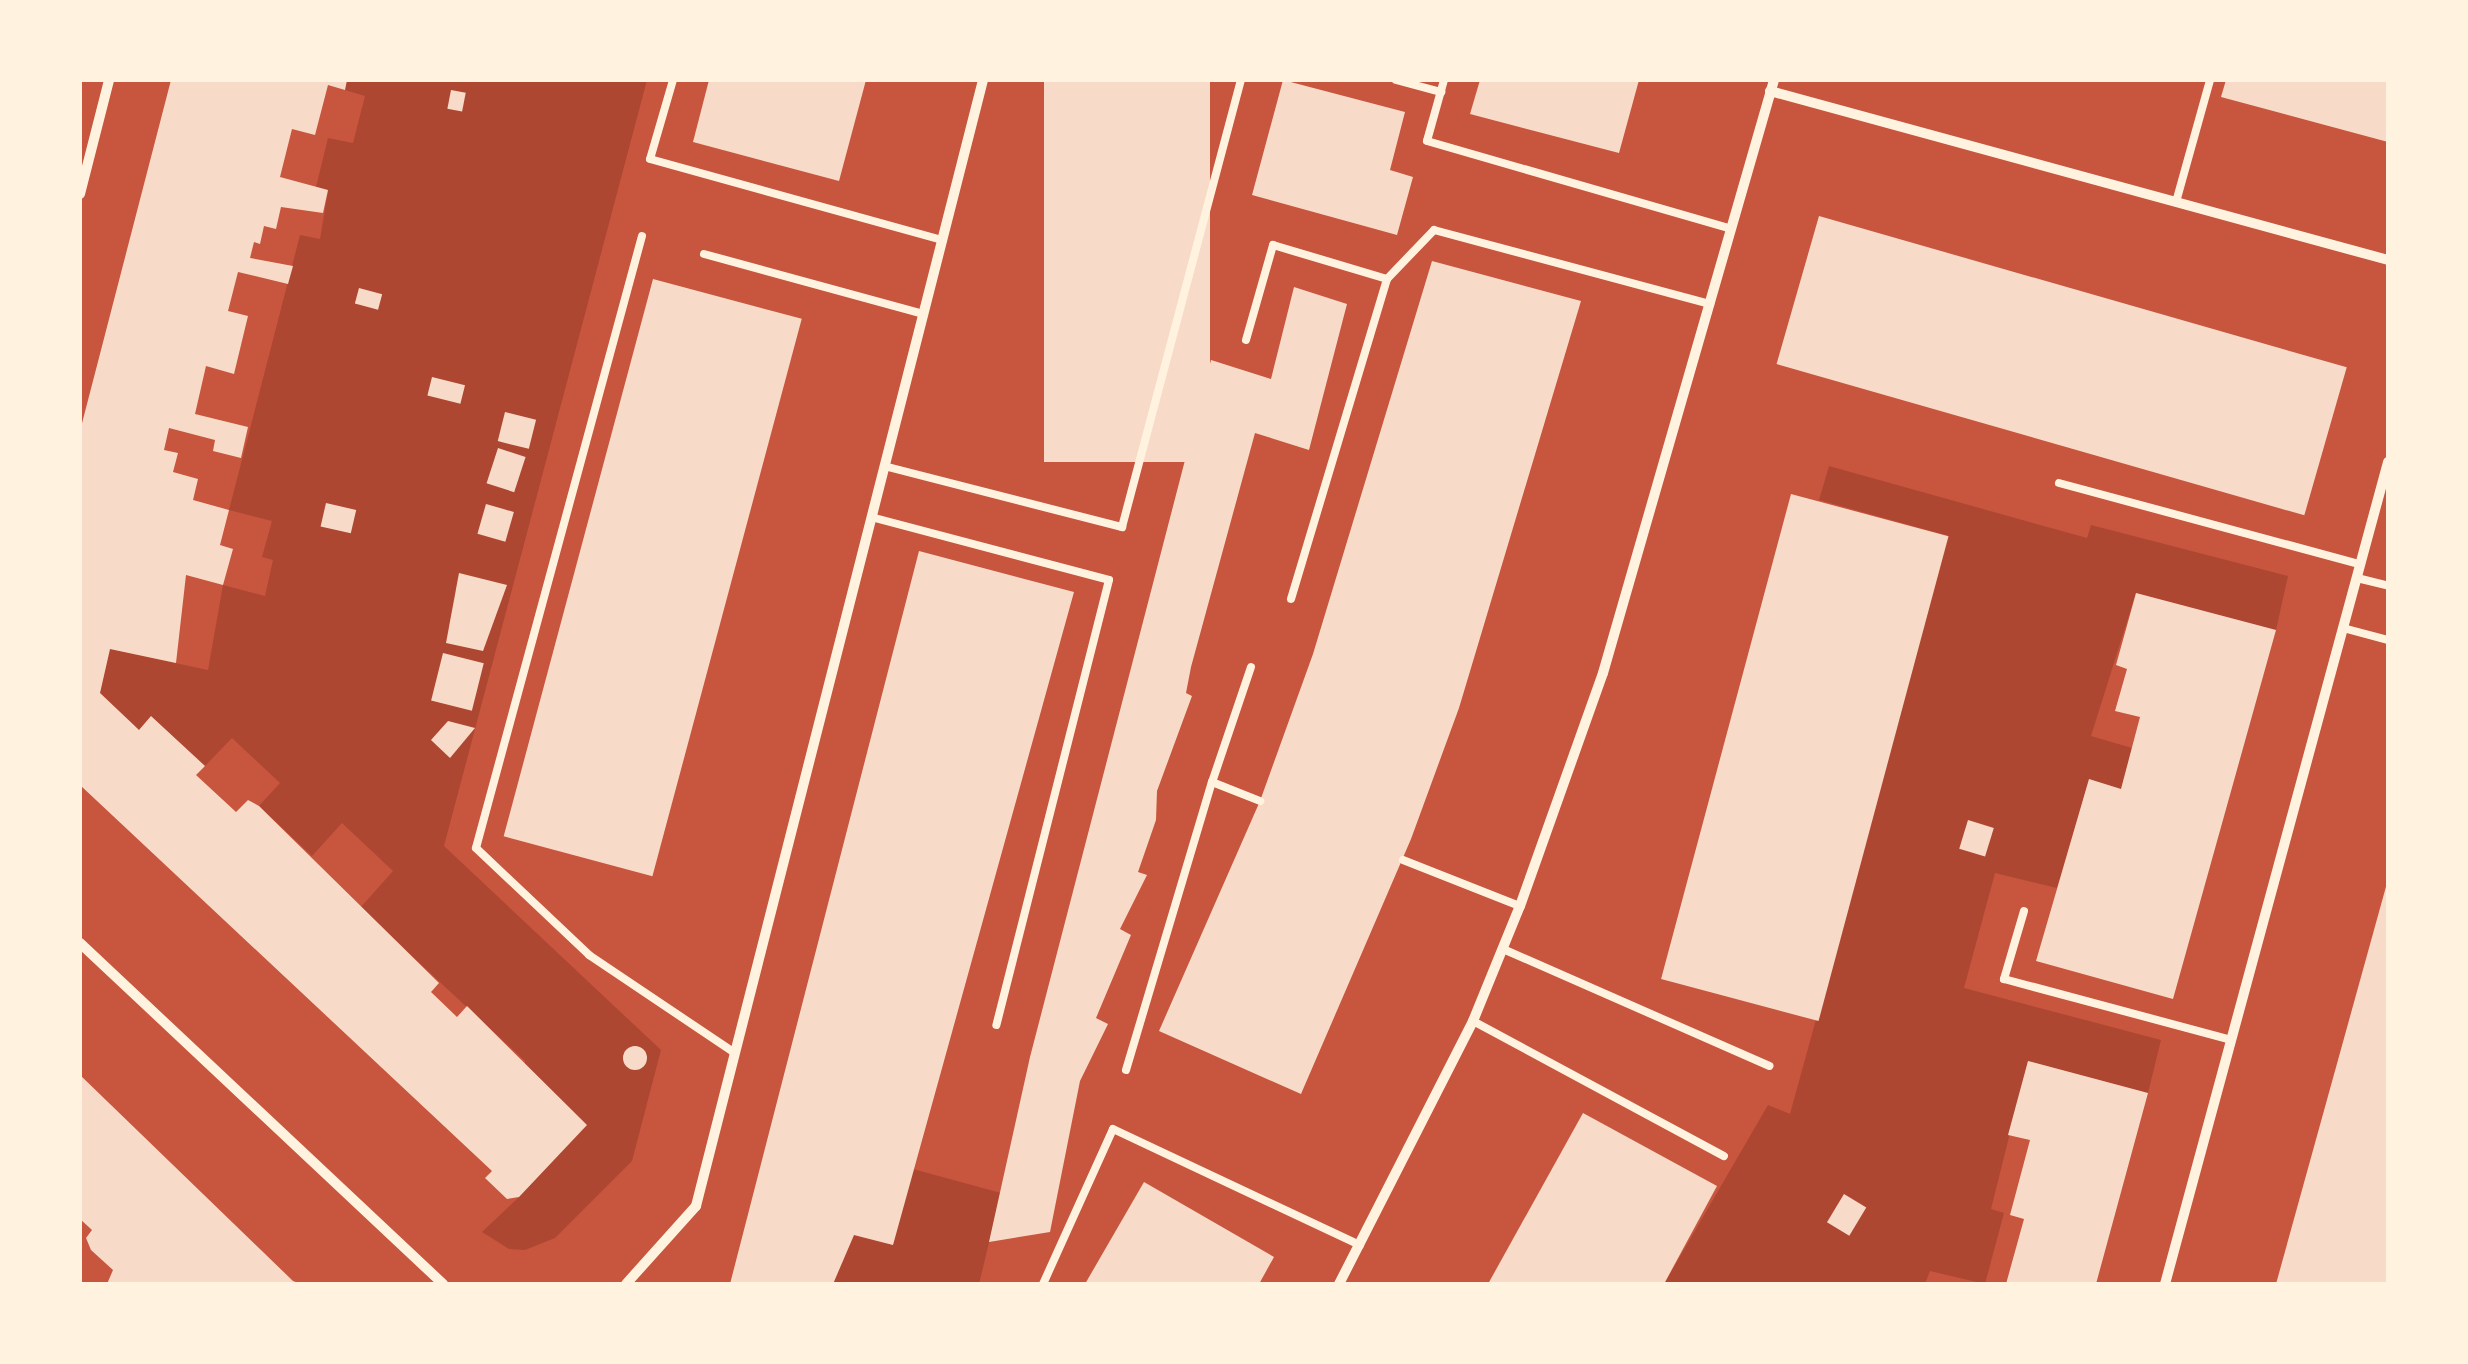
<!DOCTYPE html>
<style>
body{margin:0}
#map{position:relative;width:2468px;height:1364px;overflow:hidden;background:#c8553d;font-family:"Space Grotesk",sans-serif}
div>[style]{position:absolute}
.green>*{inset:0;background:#ae4732}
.building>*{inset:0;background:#f7dbc8;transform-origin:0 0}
.round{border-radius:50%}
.service>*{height:8px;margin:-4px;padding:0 4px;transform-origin:4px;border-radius:4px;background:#fff3e0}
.minor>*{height:10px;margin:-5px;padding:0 5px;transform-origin:5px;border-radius:5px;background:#fff3e0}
span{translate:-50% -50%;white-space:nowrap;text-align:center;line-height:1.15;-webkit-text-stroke:10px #fff3e0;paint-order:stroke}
.frame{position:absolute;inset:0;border:82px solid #fff3e0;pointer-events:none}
</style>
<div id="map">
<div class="green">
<i style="clip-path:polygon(347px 80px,647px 80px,444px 846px,661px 1050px,632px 1161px,555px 1238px,525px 1250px,509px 1249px,482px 1232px,519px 1197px,525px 1061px,360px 908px,393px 871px,342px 823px,312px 856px,259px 806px,280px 783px,232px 738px,205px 766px,151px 717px,139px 730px,100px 693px,110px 649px,208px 670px,223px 585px,265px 596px,273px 560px,262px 557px,272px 521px,229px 510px,300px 235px,320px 239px,328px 191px,316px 187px,328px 138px,353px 143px,365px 96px,345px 90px)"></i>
<i style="clip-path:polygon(1829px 466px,2087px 538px,2091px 525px,2288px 576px,2276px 630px,2136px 593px,2091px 736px,2132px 748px,2121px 789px,2089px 780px,2057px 888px,1995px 873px,1964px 988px,2161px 1040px,2148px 1093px,2028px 1061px,1991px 1209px,2004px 1213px,1985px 1284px,1930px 1271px,1925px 1284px,1664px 1284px,1768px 1105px,1790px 1114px,1949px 536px,1819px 500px)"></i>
<i style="clip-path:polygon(913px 1169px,1001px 1193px,979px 1284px,833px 1284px,854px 1235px,893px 1245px)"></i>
</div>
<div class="building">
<i style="clip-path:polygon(171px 80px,347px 80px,345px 90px,328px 85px,315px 135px,292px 129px,280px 177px,328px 190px,323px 213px,281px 207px,276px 229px,264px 226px,260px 244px,254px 242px,250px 258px,293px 266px,288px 284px,238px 272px,228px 311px,248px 316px,234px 374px,206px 366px,195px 414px,248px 427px,241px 458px,213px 451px,215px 440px,169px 428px,164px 450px,178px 453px,173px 472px,198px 479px,193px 500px,229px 510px,220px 545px,233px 549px,223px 585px,186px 575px,176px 663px,110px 649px,100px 693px,139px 730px,151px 716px,205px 766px,196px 775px,236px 812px,248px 800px,259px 806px,439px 983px,431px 992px,457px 1017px,467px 1006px,587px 1125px,519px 1197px,507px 1199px,485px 1178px,492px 1171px,80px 785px,80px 431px)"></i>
<i style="clip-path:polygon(709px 80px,866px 80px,839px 181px,693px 142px)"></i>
<i style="left:1044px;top:80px;width:166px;height:382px"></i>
<i style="clip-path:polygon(1283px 80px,1405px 112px,1390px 170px,1413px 177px,1397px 235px,1252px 195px)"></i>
<i style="clip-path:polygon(1480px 80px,1639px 80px,1619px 153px,1470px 114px)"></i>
<i style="clip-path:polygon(2226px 80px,2388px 80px,2388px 142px,2221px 97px)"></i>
<i style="left:451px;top:90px;width:15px;height:19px;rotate:11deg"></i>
<i style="left:1819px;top:216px;width:549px;height:154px;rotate:16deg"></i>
<i style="clip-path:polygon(1432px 261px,1581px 301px,1459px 708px,1411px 839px,1301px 1094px,1159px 1031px,1260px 801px,1313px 654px)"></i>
<i style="left:653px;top:279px;width:154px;height:577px;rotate:15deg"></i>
<i style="clip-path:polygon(1294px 287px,1347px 304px,1309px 450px,1255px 433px,1191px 667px,1186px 693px,1192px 696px,1157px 791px,1156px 820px,1138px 872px,1147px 875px,1120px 929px,1131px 935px,1096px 1018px,1108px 1024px,1080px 1081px,1050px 1232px,989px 1242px,1030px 1057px,1211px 360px,1271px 379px)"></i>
<i style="left:359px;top:288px;width:24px;height:16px;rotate:15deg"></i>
<i style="left:432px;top:377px;width:34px;height:19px;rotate:14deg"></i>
<i style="left:505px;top:412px;width:32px;height:30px;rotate:14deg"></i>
<i style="left:498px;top:448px;width:29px;height:37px;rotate:18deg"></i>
<i style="left:1791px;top:494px;width:163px;height:502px;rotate:15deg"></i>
<i style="left:326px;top:503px;width:31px;height:24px;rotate:13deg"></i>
<i style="left:486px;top:504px;width:29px;height:31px;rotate:16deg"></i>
<i style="clip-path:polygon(919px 551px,1074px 592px,893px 1245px,854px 1235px,833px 1284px,730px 1284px)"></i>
<i style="clip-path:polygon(459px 573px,507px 585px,483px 651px,446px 643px)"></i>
<i style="clip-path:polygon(2136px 593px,2276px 630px,2173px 999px,2036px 961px,2089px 779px,2121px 789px,2140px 717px,2115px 711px,2127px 669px,2116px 665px)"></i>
<i style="left:443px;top:653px;width:42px;height:49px;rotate:14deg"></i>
<i style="clip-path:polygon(448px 721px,475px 728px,450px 758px,431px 740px)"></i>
<i style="left:1968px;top:820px;width:27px;height:30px;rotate:17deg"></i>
<i style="clip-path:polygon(2388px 883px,2388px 1284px,2276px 1284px,2387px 883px)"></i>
<i class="round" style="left:623px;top:1046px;width:24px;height:24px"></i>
<i style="clip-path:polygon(2028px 1061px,2148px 1093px,2096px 1284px,2006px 1284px,2024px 1219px,2010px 1215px,2030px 1140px,2008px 1135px)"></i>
<i style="clip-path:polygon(80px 1075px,293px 1281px,301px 1284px,107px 1284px,113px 1270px,91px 1250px,86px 1238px,92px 1230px,80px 1219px)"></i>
<i style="clip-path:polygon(1583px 1113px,1717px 1186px,1664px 1284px,1488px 1284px)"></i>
<i style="clip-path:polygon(1144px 1182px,1274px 1257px,1259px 1284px,1085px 1284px)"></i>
<i style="left:1844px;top:1194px;width:26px;height:33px;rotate:31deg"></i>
</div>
<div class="service">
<i style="left:673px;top:80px;width:82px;rotate:106.2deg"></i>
<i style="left:650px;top:159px;width:304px;rotate:15.5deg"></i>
<i style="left:1396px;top:80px;width:47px;rotate:14.9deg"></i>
<i style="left:1444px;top:80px;width:63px;rotate:105.6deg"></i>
<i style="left:1427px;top:141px;width:316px;rotate:16.1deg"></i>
<i style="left:2176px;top:202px;width:127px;rotate:-74.4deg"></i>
<i style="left:642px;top:236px;width:634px;rotate:105.18deg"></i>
<i style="left:476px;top:848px;width:156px;rotate:43.4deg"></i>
<i style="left:589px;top:955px;width:176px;rotate:33.9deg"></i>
<i style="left:704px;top:254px;width:227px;rotate:15.3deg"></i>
<i style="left:1246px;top:340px;width:99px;rotate:-74.1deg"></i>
<i style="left:1273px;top:245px;width:119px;rotate:16.6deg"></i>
<i style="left:884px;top:466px;width:246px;rotate:14.4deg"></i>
<i style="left:1122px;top:527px;width:463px;rotate:-75.1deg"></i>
<i style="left:2059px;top:483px;width:312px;rotate:15.1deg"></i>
<i style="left:871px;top:517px;width:246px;rotate:14.8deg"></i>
<i style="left:1109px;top:580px;width:459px;rotate:104.2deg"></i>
<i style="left:2357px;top:578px;width:32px;rotate:14deg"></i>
<i style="left:1291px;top:599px;width:334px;rotate:-73.3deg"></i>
<i style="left:1387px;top:279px;width:68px;rotate:-46.2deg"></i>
<i style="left:1434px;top:230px;width:286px;rotate:15deg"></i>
<i style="left:2343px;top:628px;width:47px;rotate:14.9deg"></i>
<i style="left:1251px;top:667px;width:121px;rotate:108.7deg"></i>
<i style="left:1212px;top:782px;width:52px;rotate:21.6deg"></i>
<i style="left:1403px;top:860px;width:126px;rotate:21.5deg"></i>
<i style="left:2024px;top:911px;width:71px;rotate:106.4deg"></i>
<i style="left:2004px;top:979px;width:235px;rotate:15deg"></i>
<i style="left:1503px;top:949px;width:291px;rotate:23.7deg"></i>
<i style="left:1473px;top:1021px;width:285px;rotate:28.3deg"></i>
<i style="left:1126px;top:1070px;width:301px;rotate:-73.4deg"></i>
<i style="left:1043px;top:1284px;width:170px;rotate:-65.7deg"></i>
<i style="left:1113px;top:1129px;width:273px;rotate:25.2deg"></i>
</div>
<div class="minor">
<i style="left:1770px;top:91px;width:641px;rotate:15.29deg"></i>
<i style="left:80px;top:194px;width:118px;rotate:-75.7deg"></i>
<i style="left:80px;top:943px;width:498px;rotate:43.2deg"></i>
<i style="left:626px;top:1284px;width:105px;rotate:-48.1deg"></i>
<i style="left:696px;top:1206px;width:1162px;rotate:-75.7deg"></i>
<i style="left:1339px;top:1284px;width:295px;rotate:-63deg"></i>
<i style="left:1473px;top:1021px;width:124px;rotate:-67.8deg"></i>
<i style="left:1520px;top:906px;width:247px;rotate:-70.4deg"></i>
<i style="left:1603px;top:673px;width:617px;rotate:-73.91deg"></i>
<i style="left:2165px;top:1284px;width:852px;rotate:-74.82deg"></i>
</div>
<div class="frame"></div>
</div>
